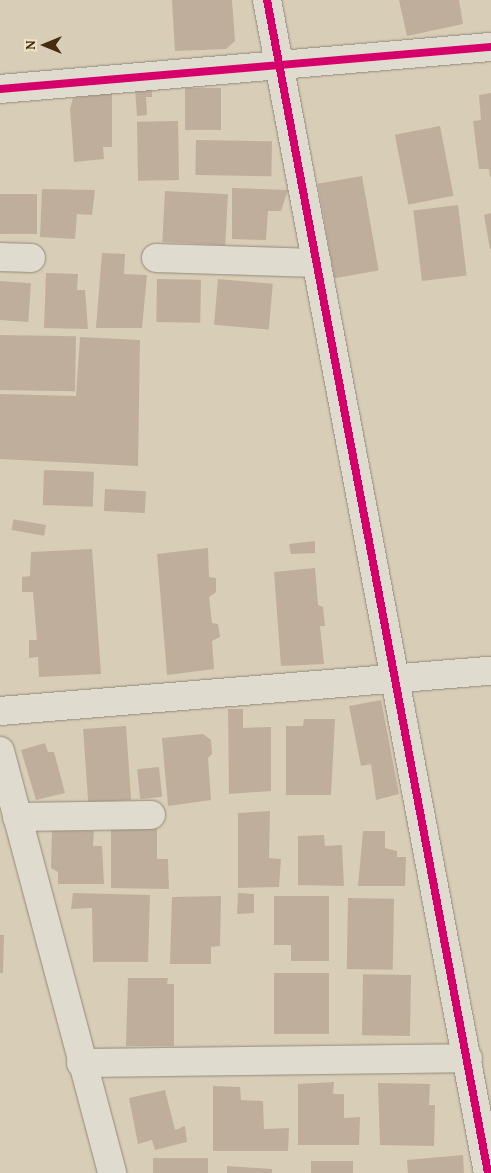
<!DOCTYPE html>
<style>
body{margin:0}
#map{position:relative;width:491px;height:1173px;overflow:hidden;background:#d8cdb6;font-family:"Gentium Book Plus",serif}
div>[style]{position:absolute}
.building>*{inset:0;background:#c0ae9d;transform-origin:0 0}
.roads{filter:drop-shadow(0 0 1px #938a7a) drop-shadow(0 0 1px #938a7a)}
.minor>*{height:28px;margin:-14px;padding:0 14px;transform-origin:14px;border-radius:14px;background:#e0dbcf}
.cycleway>*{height:8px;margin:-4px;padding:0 4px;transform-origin:4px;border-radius:4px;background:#d6006c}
span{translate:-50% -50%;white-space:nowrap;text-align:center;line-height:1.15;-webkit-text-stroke:5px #efe2c6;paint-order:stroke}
.north{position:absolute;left:20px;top:20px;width:50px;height:50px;-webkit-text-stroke:4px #efe2c6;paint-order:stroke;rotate:270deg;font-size:14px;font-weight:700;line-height:20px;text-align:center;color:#452b0f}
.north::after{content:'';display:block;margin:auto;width:18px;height:22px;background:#452b0f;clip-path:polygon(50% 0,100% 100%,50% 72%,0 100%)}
</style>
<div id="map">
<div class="building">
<i style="clip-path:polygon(172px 0,232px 0,235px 41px,226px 49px,175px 51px)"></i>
<i style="clip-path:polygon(399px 0,459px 0,463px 24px,407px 36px)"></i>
<i style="clip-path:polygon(152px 88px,152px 97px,146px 97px,147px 115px,137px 116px,135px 89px)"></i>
<i style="left:185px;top:88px;width:36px;height:42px"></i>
<i style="clip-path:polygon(112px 92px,112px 147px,103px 147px,104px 159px,74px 162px,70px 109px,73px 98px)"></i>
<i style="clip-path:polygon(491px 93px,491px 177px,490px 177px,489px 169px,479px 169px,473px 121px,481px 120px,479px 95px)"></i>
<i style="left:178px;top:121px;width:59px;height:41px;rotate:89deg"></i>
<i style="left:440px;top:126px;width:71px;height:46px;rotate:79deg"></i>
<i style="left:196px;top:140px;width:76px;height:35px;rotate:1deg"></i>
<i style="left:362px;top:176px;width:96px;height:45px;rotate:80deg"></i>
<i style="clip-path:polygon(232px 188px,288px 190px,281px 211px,268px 211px,266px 240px,232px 239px)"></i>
<i style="clip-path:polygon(42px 189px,95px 190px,92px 215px,77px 214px,75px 239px,40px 237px)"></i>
<i style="left:165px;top:191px;width:63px;height:51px;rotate:3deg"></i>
<i style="left:0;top:194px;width:37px;height:40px"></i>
<i style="left:458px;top:205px;width:71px;height:45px;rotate:83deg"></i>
<i style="clip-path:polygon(491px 213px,491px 249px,490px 249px,484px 215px)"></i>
<i style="clip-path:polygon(102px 253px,125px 254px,124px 274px,147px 275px,142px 328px,96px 328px)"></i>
<i style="clip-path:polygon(46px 273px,78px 274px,77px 290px,85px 290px,88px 329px,44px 328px)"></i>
<i style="left:157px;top:279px;width:44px;height:43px;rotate:1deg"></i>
<i style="left:218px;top:279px;width:55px;height:46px;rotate:5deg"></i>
<i style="left:0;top:281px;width:31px;height:39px;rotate:4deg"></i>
<i style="left:0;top:335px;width:76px;height:55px;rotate:1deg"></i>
<i style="clip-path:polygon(80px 337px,140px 340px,138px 466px,0 459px,0 394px,76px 396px)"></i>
<i style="left:44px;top:470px;width:50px;height:35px;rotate:2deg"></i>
<i style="left:105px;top:489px;width:41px;height:22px;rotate:3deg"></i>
<i style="left:46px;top:525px;width:11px;height:33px;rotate:100deg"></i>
<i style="clip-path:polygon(315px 541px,315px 553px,291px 554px,289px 544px)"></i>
<i style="clip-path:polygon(208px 548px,209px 577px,216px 578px,216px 592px,209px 597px,212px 623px,218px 624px,220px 637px,212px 641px,214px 669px,167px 675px,157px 554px)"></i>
<i style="clip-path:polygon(92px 549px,101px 674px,39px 677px,38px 657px,29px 658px,29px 640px,37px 640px,33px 592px,22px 592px,22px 577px,30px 576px,31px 552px)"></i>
<i style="clip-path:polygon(315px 568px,318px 605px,323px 607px,325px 626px,320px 626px,324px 664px,281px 666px,274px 572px)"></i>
<i style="clip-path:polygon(381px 700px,399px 794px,376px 800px,371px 764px,361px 766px,349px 706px)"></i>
<i style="clip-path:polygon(228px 709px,243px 709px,243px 728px,271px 727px,271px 791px,229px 794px)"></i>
<i style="clip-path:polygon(304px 719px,335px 719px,331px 795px,286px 795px,286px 726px,303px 726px)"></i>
<i style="left:126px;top:726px;width:74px;height:43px;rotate:86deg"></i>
<i style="clip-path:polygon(203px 734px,211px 740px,212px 754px,208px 758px,211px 800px,168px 806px,162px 738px)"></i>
<i style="clip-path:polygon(45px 743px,48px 752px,54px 752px,65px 793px,36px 800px,21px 750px)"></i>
<i style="left:159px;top:767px;width:30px;height:22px;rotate:84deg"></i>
<i style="clip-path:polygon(270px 811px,269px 858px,281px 859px,279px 887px,238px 888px,238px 813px)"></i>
<i style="clip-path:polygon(111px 824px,152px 824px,157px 827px,157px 859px,168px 859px,169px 889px,111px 888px)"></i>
<i style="clip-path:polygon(52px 831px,94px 831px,93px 846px,102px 846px,104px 884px,58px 884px,58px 872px,51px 868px)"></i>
<i style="clip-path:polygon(363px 831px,385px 831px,385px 848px,397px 851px,397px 857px,406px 857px,405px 886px,358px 886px)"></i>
<i style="clip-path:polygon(324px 835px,325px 846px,342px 845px,344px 886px,298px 885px,298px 836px)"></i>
<i style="clip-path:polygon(73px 893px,150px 895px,148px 962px,93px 962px,92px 908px,71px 909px)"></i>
<i style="clip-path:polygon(238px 893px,254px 894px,254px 913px,237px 914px)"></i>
<i style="clip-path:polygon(221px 896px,220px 946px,211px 947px,211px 964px,170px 964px,172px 897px)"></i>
<i style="clip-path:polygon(274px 896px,329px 896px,329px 961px,291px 961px,291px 945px,274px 945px)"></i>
<i style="left:348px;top:898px;width:46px;height:71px;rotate:1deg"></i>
<i style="clip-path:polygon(0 935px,4px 935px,3px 973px,0 973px)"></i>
<i style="left:274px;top:973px;width:55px;height:61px"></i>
<i style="left:411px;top:975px;width:61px;height:48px;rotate:91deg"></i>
<i style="clip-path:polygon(128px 978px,168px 978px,167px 984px,174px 984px,174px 1046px,126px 1046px)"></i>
<i style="clip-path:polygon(334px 1082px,333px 1094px,344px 1094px,344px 1118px,360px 1117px,359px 1145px,298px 1145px,298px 1084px)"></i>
<i style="clip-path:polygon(378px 1083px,430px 1084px,429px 1105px,435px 1105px,434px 1146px,380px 1145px)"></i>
<i style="clip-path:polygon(213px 1086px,240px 1087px,241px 1100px,263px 1101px,264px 1129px,289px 1128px,288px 1151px,213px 1151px)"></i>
<i style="clip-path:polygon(165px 1090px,175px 1130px,185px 1126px,187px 1142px,155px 1150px,152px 1140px,138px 1144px,129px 1098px)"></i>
<i style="clip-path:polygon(463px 1155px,464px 1173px,408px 1173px,407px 1160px)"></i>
<i style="left:208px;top:1158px;width:15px;height:55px;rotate:90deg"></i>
<i style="left:353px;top:1161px;width:12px;height:42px;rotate:90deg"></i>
<i style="clip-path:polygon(227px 1166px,272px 1169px,272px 1173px,227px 1173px)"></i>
</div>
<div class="roads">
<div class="minor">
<i style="left:267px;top:0;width:1194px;rotate:79.33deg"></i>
<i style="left:0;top:89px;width:493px;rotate:-4.9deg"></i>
<i style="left:0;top:257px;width:31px;rotate:2deg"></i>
<i style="left:156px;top:258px;width:161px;rotate:1.8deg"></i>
<i style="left:0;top:711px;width:493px;rotate:-4.7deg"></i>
<i style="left:0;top:751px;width:437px;rotate:75.1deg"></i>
<i style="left:17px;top:817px;width:134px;rotate:-0.9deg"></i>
<i style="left:81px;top:1063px;width:387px;rotate:-0.7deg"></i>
</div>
</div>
<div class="cycleway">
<i style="left:267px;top:0;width:1194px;rotate:79.33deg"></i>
<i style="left:0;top:89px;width:493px;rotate:-4.9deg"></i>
</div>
<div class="north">N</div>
</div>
